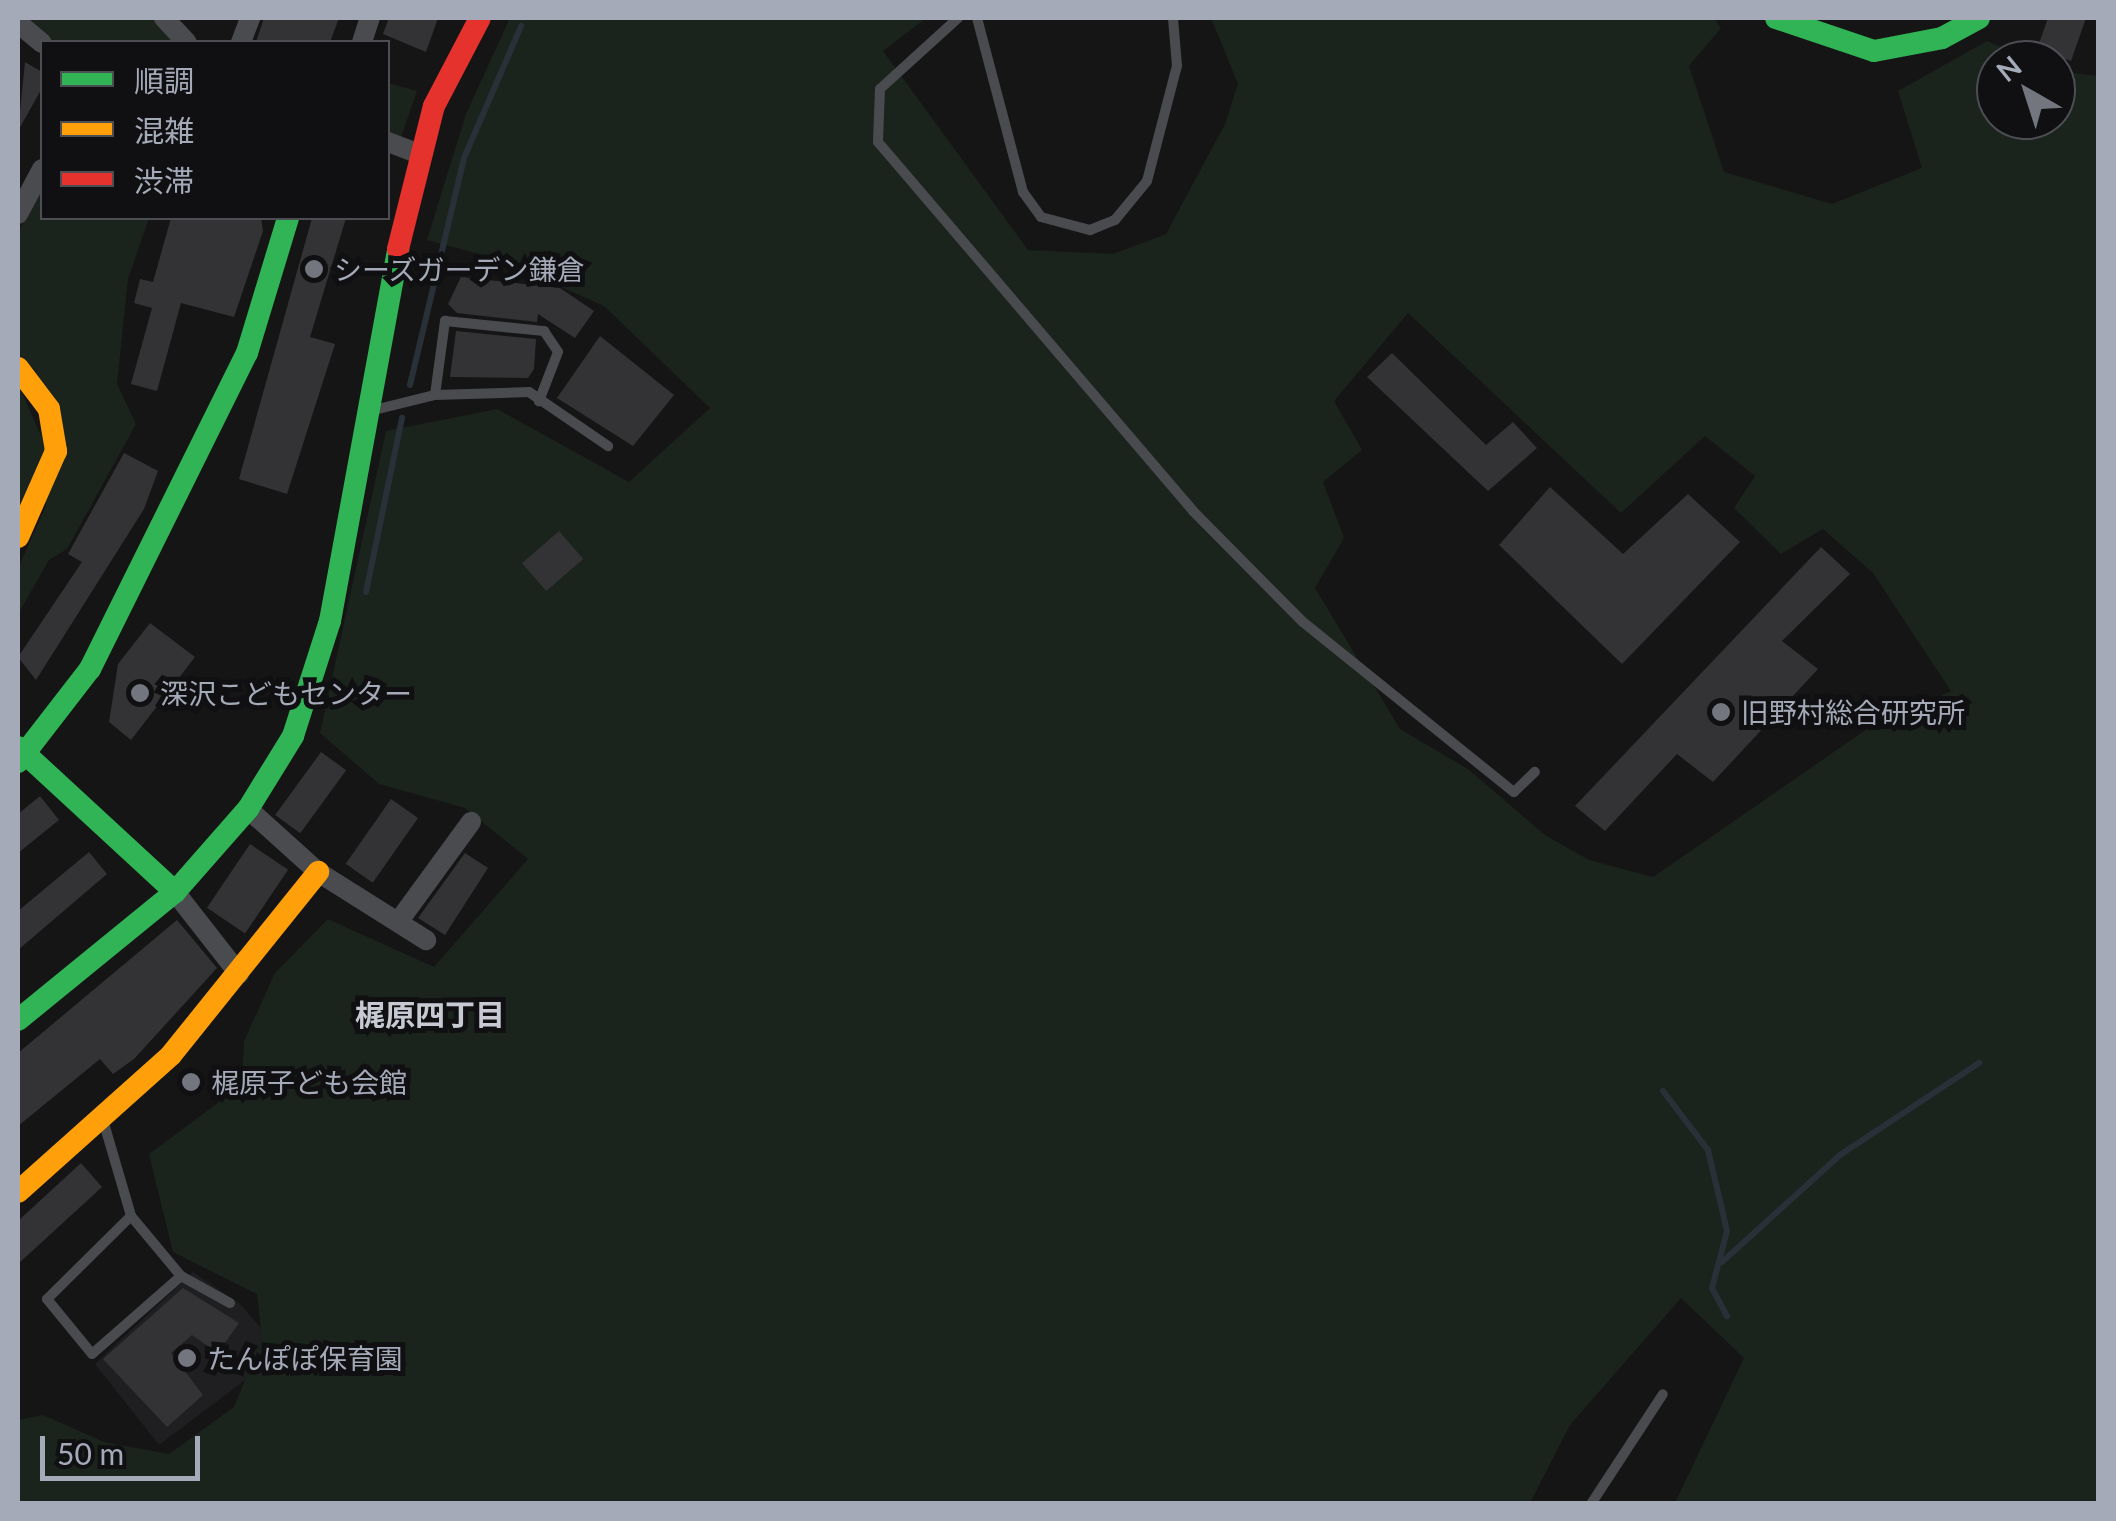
<!DOCTYPE html>
<meta charset="utf-8">
<style>
body{margin:0}
#map{position:relative;width:2116px;height:1521px;overflow:hidden;background:#151516;font-family:Lato,"Noto Sans JP",sans-serif}
div>[style]{position:absolute}
.built>*{inset:0;background:#1f1f22}
.green>*{inset:0;background:#1b231d}
.stream>*{height:6px;margin:-3px;padding:0 3px;transform-origin:3px;border-radius:3px;background:#283038}
.building>*{inset:0;background:#333335;transform-origin:0 0}
.lane>*{height:10px;margin:-5px;padding:0 5px;transform-origin:5px;border-radius:5px;background:#494b4f}
.street>*{height:20px;margin:-10px;padding:0 10px;transform-origin:10px;border-radius:10px;background:#494b4f}
.fast>*{height:22px;margin:-11px;padding:0 11px;transform-origin:11px;border-radius:11px;background:#30b455}
.slow>*{height:22px;margin:-11px;padding:0 11px;transform-origin:11px;border-radius:11px;background:#ff9f0a}
.jam>*{height:22px;margin:-11px;padding:0 11px;transform-origin:11px;border-radius:11px;background:#e5322d}
.dots>*{width:28px;height:28px;translate:-50% -50%;box-sizing:border-box;border:5px solid #101012;border-radius:50%}
span{translate:-50% -50%;white-space:nowrap;text-align:center;line-height:1.15;-webkit-text-stroke:10px #101012;paint-order:stroke}
.poi-label{font-size:28px;color:#a5aab8}
.left{translate:0 -50%;text-align:left}
.neighbourhood-label{font-size:30px;color:#c7cad3;font-weight:700}
.frame{position:absolute;inset:0;border:20px solid #a5aab8;pointer-events:none}
.legend{position:absolute;left:40px;top:40px;width:350px;height:180px;box-sizing:border-box;background:#101012;border:2px solid #4c4e54;margin:0;padding:12px 18px;list-style:none;font-size:30px;color:#a5aab8}
.legend li{display:flex;align-items:center;gap:20px;height:50px}
.legend b{width:50px;border:2px solid #4c4e54}
.north{position:absolute;left:1976px;top:40px;width:100px;height:100px;box-sizing:border-box;background:#101012;border:2px solid #4c4e54;border-radius:50%;rotate:321deg;font-size:28px;font-weight:700;line-height:40px;text-align:center;color:#a5aab8}
.north::after{content:'';display:block;margin:auto;width:35px;height:45px;background:#73767f;clip-path:polygon(50% 0,100% 100%,50% 72%,0 100%)}
.scale{position:absolute;left:40px;top:1436px;width:160px;height:45px;box-sizing:border-box;border:5px solid #a5aab8;border-top:0;padding-left:12px;font-size:30px;line-height:35px;white-space:nowrap;color:#a5aab8;-webkit-text-stroke:8px #101012;paint-order:stroke}
</style>
<div id="map">
<div class="built">
<i style="clip-path:polygon(193px 1272px,240px 1304px,282px 1352px,159px 1445px,95px 1364px)"></i>
</div>
<div class="green">
<i style="clip-path:polygon(23px 18px,152px 18px,175px 42px,53px 42px)"></i>
<i style="clip-path:polygon(evenodd,510px 18px,926px 18px,883px 51px,1028px 250px,1113px 254px,1166px 234px,1225px 124px,1238px 84px,1211px 18px,1714px 18px,1721px 28px,1689px 66px,1724px 172px,1832px 204px,1922px 168px,1898px 91px,1987px 41px,2031px 60px,1996px 60px,1996px 120px,2056px 120px,2056px 71px,2098px 76px,2098px 1503px,1675px 1503px,1744px 1358px,1681px 1298px,1570px 1425px,1530px 1503px,18px 1504px,18px 1420px,43px 1415px,104px 1442px,169px 1454px,234px 1407px,262px 1338px,257px 1294px,173px 1252px,149px 1154px,242px 1085px,244px 1041px,275px 973px,328px 919px,434px 967px,528px 859px,465px 808px,379px 784px,320px 733px,386px 431px,497px 409px,629px 482px,710px 408px,604px 306px,498px 259px,427px 240px,466px 114px,510px 18px,1408px 313px,1621px 513px,1705px 436px,1755px 476px,1734px 508px,1781px 554px,1823px 529px,1873px 573px,1951px 691px,1867px 729px,1653px 877px,1589px 860px,1545px 835px,1468px 769px,1400px 729px,1315px 588px,1344px 538px,1323px 482px,1362px 450px,1334px 401px,1408px 313px)"></i>
<i style="clip-path:polygon(388px 83px,417px 91px,400px 140px,388px 136px)"></i>
<i style="clip-path:polygon(42px 184px,42px 218px,149px 218px,128px 279px,117px 384px,136px 424px,67px 549px,49px 560px,18px 614px,18px 568px,46px 506px,36px 371px,18px 353px,18px 232px)"></i>
<i style="clip-path:polygon(18px 383px,47px 450px,18px 518px)"></i>
</div>
<div class="stream">
<i style="left:410px;top:385px;width:233px;rotate:-76.6deg"></i>
<i style="left:464px;top:158px;width:144px;rotate:-66.6deg"></i>
<i style="left:366px;top:592px;width:178px;rotate:-78.3deg"></i>
<i style="left:1663px;top:1091px;width:74px;rotate:52.7deg"></i>
<i style="left:1708px;top:1150px;width:83px;rotate:76.8deg"></i>
<i style="left:1727px;top:1231px;width:59px;rotate:104.7deg"></i>
<i style="left:1712px;top:1288px;width:32px;rotate:62deg"></i>
<i style="left:1722px;top:1262px;width:159px;rotate:-42.2deg"></i>
<i style="left:1840px;top:1155px;width:167px;rotate:-33.5deg"></i>
</div>
<div class="building">
<i style="clip-path:polygon(264px 18px,339px 18px,330px 42px,256px 42px)"></i>
<i style="clip-path:polygon(389px 18px,438px 18px,426px 52px,383px 34px)"></i>
<i style="clip-path:polygon(2048px 18px,2086px 18px,2071px 61px,2037px 49px)"></i>
<i style="clip-path:polygon(25px 62px,42px 72px,42px 88px,18px 131px)"></i>
<i style="clip-path:polygon(171px 218px,261px 218px,263px 231px,234px 317px,181px 303px,157px 391px,131px 384px,152px 308px,134px 303px,140px 279px,153px 282px)"></i>
<i style="clip-path:polygon(312px 218px,346px 218px,310px 337px,335px 344px,287px 494px,239px 479px)"></i>
<i style="clip-path:polygon(461px 277px,560px 288px,594px 311px,575px 338px,538px 314px,537px 322px,457px 313px,448px 304px)"></i>
<i style="clip-path:polygon(456px 331px,536px 339px,534px 369px,528px 378px,450px 377px)"></i>
<i style="clip-path:polygon(600px 336px,674px 395px,633px 446px,557px 398px)"></i>
<i style="clip-path:polygon(1392px 353px,1486px 445px,1513px 422px,1537px 448px,1488px 491px,1367px 377px)"></i>
<i style="clip-path:polygon(124px 453px,158px 471px,144px 509px,36px 680px,18px 657px,82px 562px,68px 554px)"></i>
<i style="clip-path:polygon(1550px 487px,1623px 554px,1688px 494px,1740px 542px,1622px 664px,1499px 545px)"></i>
<i style="left:559px;top:531px;width:37px;height:49px;rotate:49deg"></i>
<i style="clip-path:polygon(1821px 547px,1850px 574px,1782px 641px,1818px 669px,1713px 782px,1677px 754px,1605px 831px,1575px 806px)"></i>
<i style="clip-path:polygon(150px 623px,195px 657px,131px 740px,109px 722px,118px 664px)"></i>
<i style="left:321px;top:752px;width:31px;height:78px;rotate:36deg"></i>
<i style="clip-path:polygon(40px 796px,59px 820px,18px 853px,18px 814px)"></i>
<i style="left:391px;top:799px;width:33px;height:79px;rotate:35deg"></i>
<i style="left:250px;top:844px;width:46px;height:77px;rotate:34deg"></i>
<i style="clip-path:polygon(89px 852px,107px 874px,18px 950px,18px 911px)"></i>
<i style="clip-path:polygon(465px 853px,488px 868px,445px 935px,418px 918px)"></i>
<i style="clip-path:polygon(177px 920px,217px 968px,134px 1059px,113px 1074px,100px 1059px,18px 1126px,18px 1053px)"></i>
<i style="clip-path:polygon(81px 1163px,102px 1187px,18px 1264px,18px 1221px)"></i>
<i style="clip-path:polygon(183px 1288px,239px 1323px,218px 1353px,192px 1335px,171px 1353px,203px 1395px,167px 1427px,103px 1359px)"></i>
</div>
<div class="lane">
<i style="left:958px;top:18px;width:105px;rotate:137.7deg"></i>
<i style="left:880px;top:89px;width:53px;rotate:92.2deg"></i>
<i style="left:878px;top:142px;width:485px;rotate:49.5deg"></i>
<i style="left:1193px;top:511px;width:156px;rotate:45.3deg"></i>
<i style="left:1303px;top:622px;width:271px;rotate:38.9deg"></i>
<i style="left:1514px;top:792px;width:29px;rotate:-44deg"></i>
<i style="left:977px;top:18px;width:180px;rotate:75.2deg"></i>
<i style="left:1023px;top:192px;width:31px;rotate:54deg"></i>
<i style="left:1041px;top:217px;width:51px;rotate:14.9deg"></i>
<i style="left:1090px;top:230px;width:27px;rotate:-22deg"></i>
<i style="left:1115px;top:220px;width:50px;rotate:-50.6deg"></i>
<i style="left:1147px;top:181px;width:119px;rotate:-75.4deg"></i>
<i style="left:1177px;top:66px;width:48px;rotate:-94.8deg"></i>
<i style="left:435px;top:395px;width:75px;rotate:-82.3deg"></i>
<i style="left:445px;top:321px;width:100px;rotate:5.8deg"></i>
<i style="left:544px;top:331px;width:25px;rotate:56deg"></i>
<i style="left:558px;top:352px;width:53px;rotate:111.2deg"></i>
<i style="left:374px;top:410px;width:63px;rotate:-13.8deg"></i>
<i style="left:435px;top:395px;width:94px;rotate:-1.8deg"></i>
<i style="left:529px;top:392px;width:96px;rotate:34.4deg"></i>
<i style="left:103px;top:1120px;width:100px;rotate:73.7deg"></i>
<i style="left:131px;top:1216px;width:78px;rotate:50.2deg"></i>
<i style="left:181px;top:1276px;width:56px;rotate:28.9deg"></i>
<i style="left:131px;top:1216px;width:118px;rotate:135.3deg"></i>
<i style="left:47px;top:1299px;width:71px;rotate:50.7deg"></i>
<i style="left:92px;top:1354px;width:118px;rotate:-41.2deg"></i>
<i style="left:1591px;top:1504px;width:131px;rotate:-56.8deg"></i>
</div>
<div class="street">
<i style="left:164px;top:18px;width:33px;rotate:47deg"></i>
<i style="left:18px;top:23px;width:31px;rotate:40deg"></i>
<i style="left:241px;top:42px;width:26px;rotate:-69deg"></i>
<i style="left:362px;top:42px;width:25px;rotate:-72deg"></i>
<i style="left:388px;top:142px;width:34px;rotate:21deg"></i>
<i style="left:18px;top:214px;width:51px;rotate:-61.9deg"></i>
<i style="left:248px;top:809px;width:94px;rotate:42deg"></i>
<i style="left:318px;top:872px;width:128px;rotate:32.2deg"></i>
<i style="left:175px;top:892px;width:104px;rotate:52deg"></i>
<i style="left:401px;top:918px;width:119px;rotate:-53.9deg"></i>
</div>
<div class="fast">
<i style="left:1776px;top:18px;width:103px;rotate:18.6deg"></i>
<i style="left:1874px;top:51px;width:69px;rotate:-10.8deg"></i>
<i style="left:1942px;top:38px;width:42px;rotate:-28.4deg"></i>
<i style="left:18px;top:747px;width:214px;rotate:42.7deg"></i>
<i style="left:18px;top:762px;width:118px;rotate:-52.3deg"></i>
<i style="left:90px;top:669px;width:353px;rotate:-63.6deg"></i>
<i style="left:247px;top:353px;width:141px;rotate:-73.1deg"></i>
<i style="left:18px;top:1020px;width:203px;rotate:-39.2deg"></i>
<i style="left:175px;top:892px;width:111px;rotate:-48.7deg"></i>
<i style="left:248px;top:809px;width:86px;rotate:-58.3deg"></i>
<i style="left:293px;top:736px;width:121px;rotate:-72.2deg"></i>
<i style="left:330px;top:621px;width:378px;rotate:-79.6deg"></i>
</div>
<div class="slow">
<i style="left:18px;top:368px;width:51px;rotate:52.9deg"></i>
<i style="left:49px;top:409px;width:43px;rotate:80.5deg"></i>
<i style="left:56px;top:451px;width:94px;rotate:113.8deg"></i>
<i style="left:18px;top:1192px;width:205px;rotate:-41.8deg"></i>
<i style="left:171px;top:1055px;width:235px;rotate:-51.2deg"></i>
</div>
<div class="jam">
<i style="left:398px;top:249px;width:147px;rotate:-75.9deg"></i>
<i style="left:434px;top:106px;width:99px;rotate:-62.4deg"></i>
</div>
<div class="dots">
<i style="left:314px;top:269px;background:#73767f"></i>
<i style="left:140px;top:693px;background:#73767f"></i>
<i style="left:1721px;top:712px;background:#73767f"></i>
<i style="left:191px;top:1082px;background:#73767f"></i>
<i style="left:187px;top:1358px;background:#73767f"></i>
</div>
<div class="poi-label">
<span class="left" style="left:334px;top:269px">シーズガーデン鎌倉</span>
<span class="left" style="left:160px;top:693px">深沢こどもセンター</span>
<span class="left" style="left:1741px;top:712px">旧野村総合研究所</span>
<span class="left" style="left:211px;top:1082px">梶原子ども会館</span>
<span class="left" style="left:207px;top:1358px">たんぽぽ保育園</span>
</div>
<div class="neighbourhood-label">
<span style="left:430px;top:1014px">梶原四丁目</span>
</div>
<div class="frame"></div>
<ul class="legend">
<li><b style="height:12px;background:#30b455"></b>順調</li>
<li><b style="height:12px;background:#ff9f0a"></b>混雑</li>
<li><b style="height:12px;background:#e5322d"></b>渋滞</li>
</ul>
<div class="north">N</div>
<div class="scale">50 m</div>
</div>
